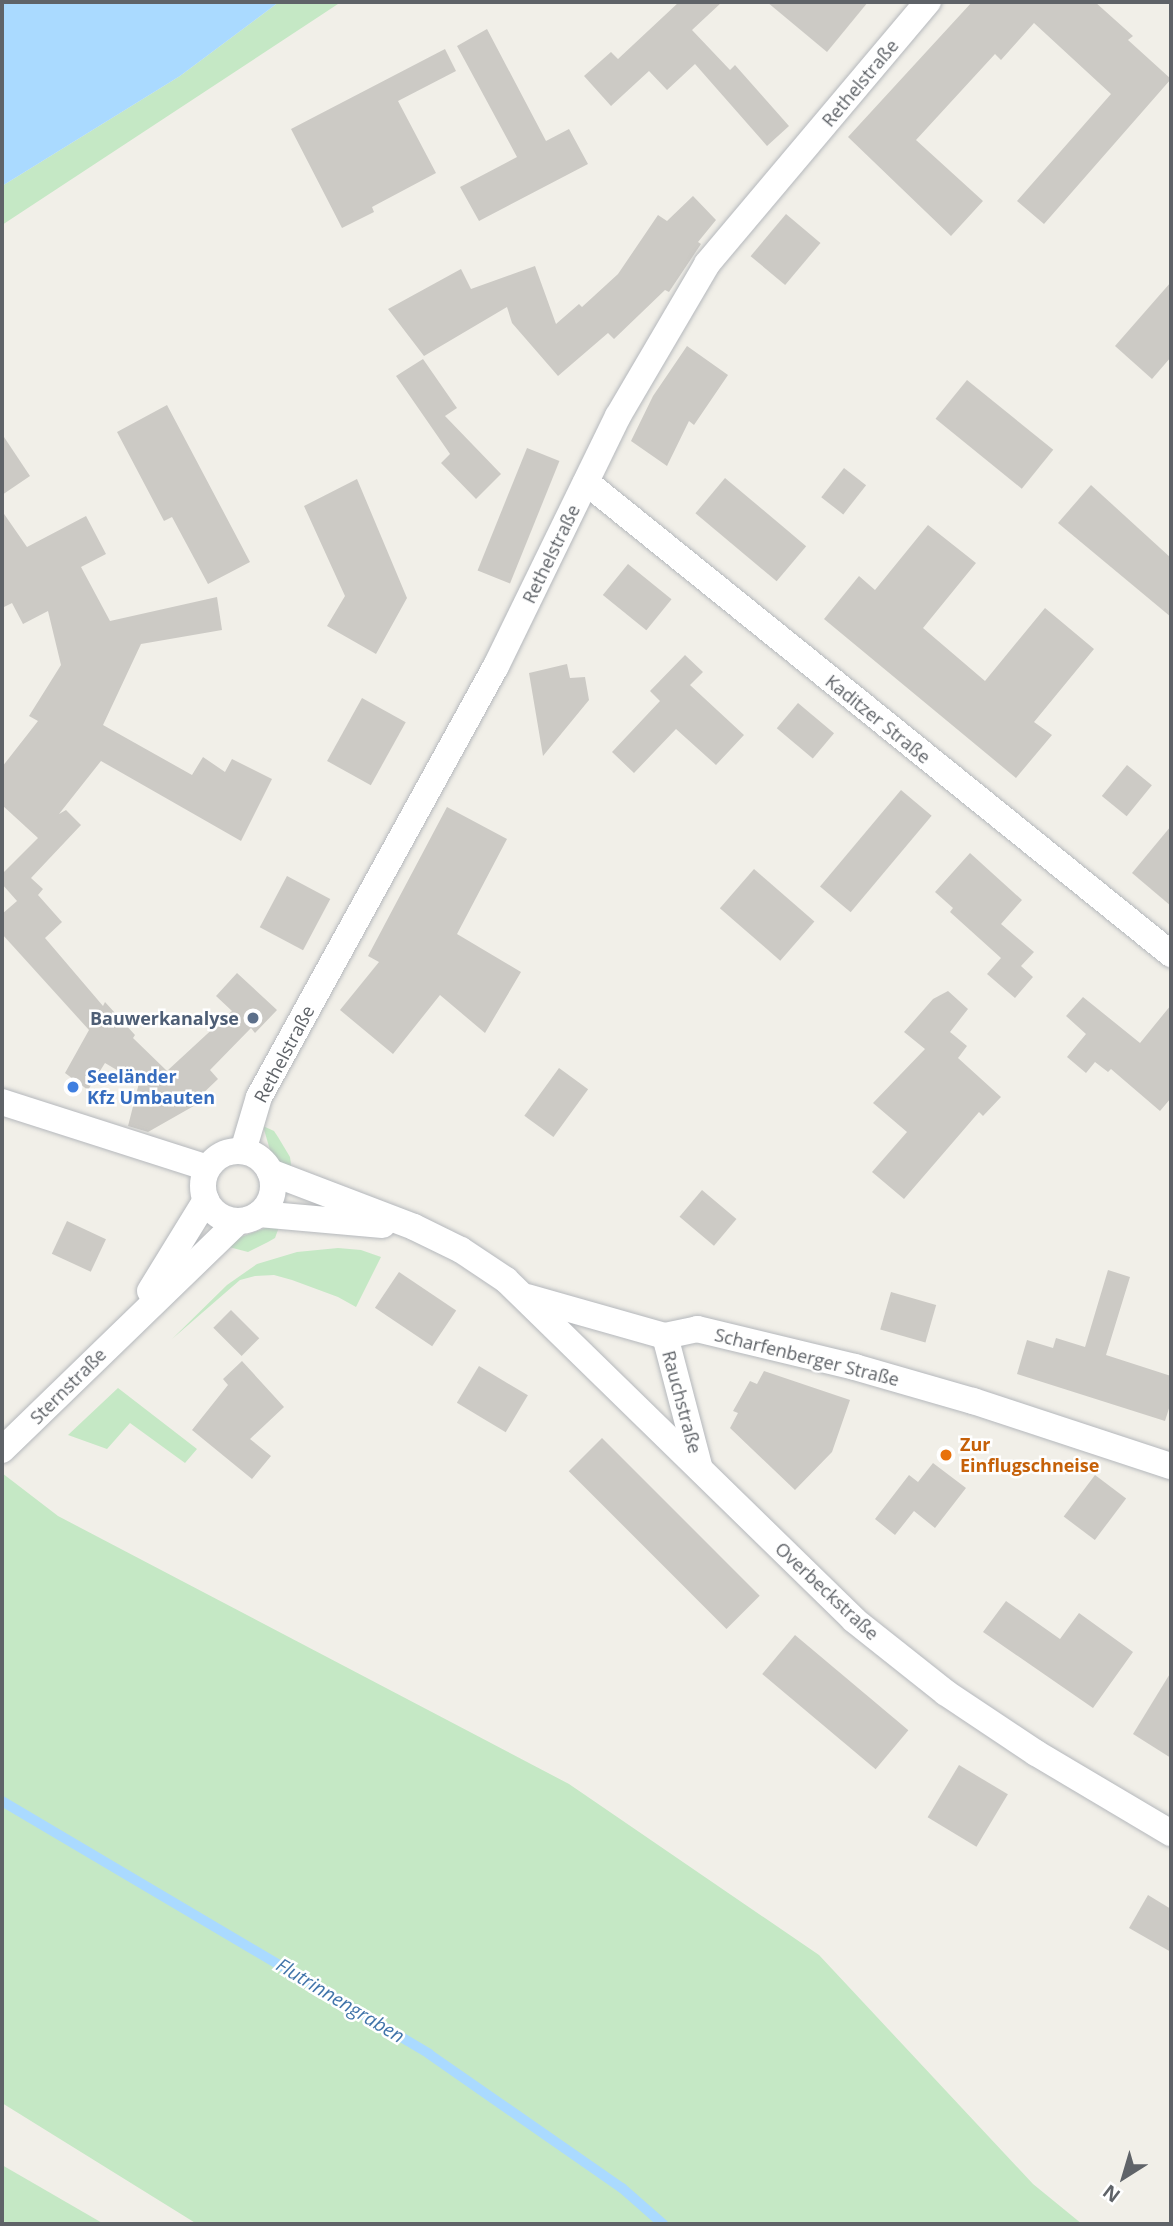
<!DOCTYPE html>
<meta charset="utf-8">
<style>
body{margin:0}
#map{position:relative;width:1173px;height:2226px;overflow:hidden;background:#f1efe8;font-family:"Open Sans",sans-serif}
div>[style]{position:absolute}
.green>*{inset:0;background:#c5e8c5}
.water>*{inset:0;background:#aadaff}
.stream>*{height:10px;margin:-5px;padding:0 5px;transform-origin:5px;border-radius:5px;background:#aadaff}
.building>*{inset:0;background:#cccac5;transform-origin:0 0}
.roads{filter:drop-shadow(0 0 2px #b5b8bc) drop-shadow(0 0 2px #b5b8bc)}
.street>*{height:26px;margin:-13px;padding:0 13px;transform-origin:13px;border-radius:13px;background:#fff}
.street>.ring{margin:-13px;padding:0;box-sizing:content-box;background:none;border:26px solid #fff;border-radius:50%}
.dots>*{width:19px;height:19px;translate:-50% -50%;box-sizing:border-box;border:4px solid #fff;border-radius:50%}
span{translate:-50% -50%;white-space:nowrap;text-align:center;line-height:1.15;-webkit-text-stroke:5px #fff;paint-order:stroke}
.street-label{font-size:18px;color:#5f6368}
.service-label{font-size:18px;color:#4e5e75;font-weight:700}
.right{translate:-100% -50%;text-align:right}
.shop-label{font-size:18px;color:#366cbe;font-weight:700}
.left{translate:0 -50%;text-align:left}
.food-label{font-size:18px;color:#c56008;font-weight:700}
.water-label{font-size:19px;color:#4174aa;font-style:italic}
.frame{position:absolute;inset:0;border:4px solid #5f6368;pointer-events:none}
.north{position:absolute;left:1089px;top:2142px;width:70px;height:70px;-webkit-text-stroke:5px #fff;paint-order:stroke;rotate:217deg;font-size:19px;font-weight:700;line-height:28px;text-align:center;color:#5f6368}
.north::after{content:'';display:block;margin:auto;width:24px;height:32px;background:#5f6368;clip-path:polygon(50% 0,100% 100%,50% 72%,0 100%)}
</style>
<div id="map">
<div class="green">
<i style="clip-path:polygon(279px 2px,341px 2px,2px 225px,2px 186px,180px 76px)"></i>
<i style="clip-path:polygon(263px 1126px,274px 1131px,278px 1137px,290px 1157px,292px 1172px,276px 1164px,272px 1157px)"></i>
<i style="clip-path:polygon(268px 1227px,279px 1227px,275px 1238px,268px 1242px,248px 1252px,229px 1247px,238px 1238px)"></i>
<i style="clip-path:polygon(338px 1248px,361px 1250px,381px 1257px,356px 1307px,338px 1297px,292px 1280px,274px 1275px,255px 1276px,240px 1280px,172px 1339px,227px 1285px,257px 1264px,297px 1252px)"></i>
<i style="clip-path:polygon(118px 1388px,197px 1449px,185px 1463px,130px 1423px,107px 1449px,68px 1435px)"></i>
<i style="clip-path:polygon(2px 1473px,58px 1516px,569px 1784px,819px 1955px,1033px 2184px,1082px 2224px,197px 2224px,2px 2103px)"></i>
<i style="clip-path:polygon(2px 2165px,104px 2224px,2px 2224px)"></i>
</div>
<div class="water">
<i style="clip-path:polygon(2px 2px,279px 2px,180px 76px,2px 186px)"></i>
</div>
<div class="stream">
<i style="left:2px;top:1801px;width:496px;rotate:30.6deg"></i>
<i style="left:429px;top:2054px;width:235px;rotate:34.8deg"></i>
<i style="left:622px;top:2188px;width:55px;rotate:41.3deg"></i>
</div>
<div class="building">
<i style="clip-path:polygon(679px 2px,722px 2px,692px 30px,730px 70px,735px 65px,789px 126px,767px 146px,695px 64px,667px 90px,649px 71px,611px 106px,584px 76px,611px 52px,618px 59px)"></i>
<i style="clip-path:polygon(767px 2px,868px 2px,827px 52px)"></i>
<i style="clip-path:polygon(972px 2px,1095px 2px,1133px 36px,1128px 40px,1171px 79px,1044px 224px,1017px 201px,1111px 94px,1034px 23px,1001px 60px,995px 54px,916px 140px,983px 201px,951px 236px,848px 137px)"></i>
<i style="clip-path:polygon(487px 29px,546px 141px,569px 129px,588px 164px,479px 221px,460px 187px,517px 157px,457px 46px)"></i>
<i style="clip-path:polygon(445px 49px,456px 71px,398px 101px,436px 173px,372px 207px,374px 212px,342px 228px,291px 129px)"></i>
<i style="clip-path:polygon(693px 196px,716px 220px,698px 242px,701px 244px,669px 292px,665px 290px,614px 339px,608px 333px,558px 376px,512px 323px,507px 307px,424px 356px,388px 309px,461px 269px,471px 289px,535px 266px,556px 324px,579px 304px,582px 307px,618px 274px,658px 215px,667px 221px)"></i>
<i style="left:786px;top:214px;width:45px;height:55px;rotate:40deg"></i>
<i style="clip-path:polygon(1171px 282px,1171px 357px,1152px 379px,1115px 346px)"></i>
<i style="clip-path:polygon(687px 346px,728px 375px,694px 425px,689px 421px,667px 466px,631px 441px,653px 396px)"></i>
<i style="clip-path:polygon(423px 359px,457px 408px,445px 416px,501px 474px,476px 499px,441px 463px,450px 454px,396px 376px)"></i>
<i style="left:967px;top:380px;width:111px;height:50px;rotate:39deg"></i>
<i style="clip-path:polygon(167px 405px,250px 562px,208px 584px,172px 517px,164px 521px,117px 432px)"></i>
<i style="clip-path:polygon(2px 434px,30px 476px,2px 495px)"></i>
<i style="left:527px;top:448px;width:35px;height:132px;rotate:22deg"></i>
<i style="left:844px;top:468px;width:28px;height:37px;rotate:38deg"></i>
<i style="left:725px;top:478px;width:106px;height:46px;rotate:40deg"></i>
<i style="clip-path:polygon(357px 479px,407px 598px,376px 654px,327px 626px,345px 596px,304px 506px)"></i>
<i style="clip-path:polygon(1091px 485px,1171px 558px,1171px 617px,1058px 523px)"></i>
<i style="clip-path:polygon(2px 511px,27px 547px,86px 516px,106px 554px,81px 567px,110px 621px,217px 597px,222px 630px,141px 644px,103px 725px,192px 775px,203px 757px,225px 772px,232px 759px,272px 779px,241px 841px,101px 761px,59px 814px,66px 810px,81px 825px,31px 878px,43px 889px,38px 895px,62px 922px,45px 938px,103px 1006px,105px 1002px,135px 1035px,133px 1038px,167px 1071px,232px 1011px,216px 996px,237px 973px,277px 1010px,255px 1033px,251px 1028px,210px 1070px,218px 1079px,196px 1100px,199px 1103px,148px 1132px,128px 1126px,139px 1083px,105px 1063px,88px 1090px,65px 1073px,89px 1030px,2px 934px,2px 914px,17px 901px,2px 884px,2px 874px,38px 838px,2px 805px,2px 767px,38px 721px,29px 716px,61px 665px,48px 611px,23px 624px,12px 603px,2px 608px)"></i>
<i style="clip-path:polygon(928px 525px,976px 563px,923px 628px,985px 681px,1045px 608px,1094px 649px,1034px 722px,1052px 735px,1016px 778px,824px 619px,859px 576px,875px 590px)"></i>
<i style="left:628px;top:564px;width:56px;height:40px;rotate:39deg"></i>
<i style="clip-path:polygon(685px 655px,703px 672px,690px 685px,744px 735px,716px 765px,676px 729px,634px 773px,612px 752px,660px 701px,650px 691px)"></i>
<i style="clip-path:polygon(567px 664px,570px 678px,585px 677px,589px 700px,543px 756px,529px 673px)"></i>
<i style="left:362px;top:698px;width:50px;height:72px;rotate:29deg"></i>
<i style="left:798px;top:703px;width:47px;height:33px;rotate:40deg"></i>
<i style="left:1127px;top:765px;width:32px;height:40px;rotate:39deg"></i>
<i style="left:901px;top:790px;width:40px;height:126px;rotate:40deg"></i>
<i style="clip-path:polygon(447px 807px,507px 839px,457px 934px,521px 972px,485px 1033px,440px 995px,393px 1054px,340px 1010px,379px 962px,368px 956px)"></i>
<i style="clip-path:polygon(1171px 826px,1171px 906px,1132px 873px)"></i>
<i style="clip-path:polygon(970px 853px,1022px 900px,1001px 924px,1034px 952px,1021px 966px,1033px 977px,1015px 998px,987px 974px,1001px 958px,950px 912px,953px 908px,935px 892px)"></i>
<i style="left:754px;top:869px;width:80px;height:52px;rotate:41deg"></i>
<i style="left:287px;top:876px;width:49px;height:58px;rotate:28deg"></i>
<i style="clip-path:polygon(948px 991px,968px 1009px,950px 1032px,967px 1046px,958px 1058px,1001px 1097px,983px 1116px,979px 1112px,904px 1199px,872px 1172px,907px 1132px,873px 1103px,925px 1049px,904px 1032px,933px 999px)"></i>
<i style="clip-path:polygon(1083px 997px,1140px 1043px,1171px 1005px,1171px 1098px,1160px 1111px,1111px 1069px,1108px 1072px,1095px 1062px,1086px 1073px,1067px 1057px,1086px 1034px,1066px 1016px)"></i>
<i style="left:559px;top:1068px;width:36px;height:59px;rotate:36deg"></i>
<i style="left:702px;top:1190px;width:45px;height:35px;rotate:40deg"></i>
<i style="left:67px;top:1221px;width:43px;height:36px;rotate:25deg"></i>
<i style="clip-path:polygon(1108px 1270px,1130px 1277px,1106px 1355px,1171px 1376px,1171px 1402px,1165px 1421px,1017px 1374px,1027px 1340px,1053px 1348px,1056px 1338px,1085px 1347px)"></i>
<i style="left:399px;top:1272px;width:69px;height:43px;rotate:34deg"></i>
<i style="left:891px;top:1292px;width:47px;height:39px;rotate:16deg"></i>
<i style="left:231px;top:1310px;width:40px;height:25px;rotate:45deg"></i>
<i style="clip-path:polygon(242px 1361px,284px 1407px,250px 1439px,271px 1456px,252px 1479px,192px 1430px,228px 1385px,223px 1379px)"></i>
<i style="left:479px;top:1366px;width:57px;height:43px;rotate:31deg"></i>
<i style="clip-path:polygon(764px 1371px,850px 1400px,832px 1452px,795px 1490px,730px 1428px,738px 1413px,733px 1411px,750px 1381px,757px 1384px)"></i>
<i style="left:602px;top:1438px;width:223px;height:47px;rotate:45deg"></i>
<i style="clip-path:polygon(933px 1463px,966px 1488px,935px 1528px,914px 1511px,895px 1535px,875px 1519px,909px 1475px,918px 1482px)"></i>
<i style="left:1095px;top:1475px;width:39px;height:52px;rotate:37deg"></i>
<i style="clip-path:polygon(1006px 1601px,1060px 1639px,1079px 1613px,1133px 1652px,1093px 1708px,983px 1632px)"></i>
<i style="left:795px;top:1635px;width:148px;height:51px;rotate:40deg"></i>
<i style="clip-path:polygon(1171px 1672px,1171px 1758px,1133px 1734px)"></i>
<i style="left:959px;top:1765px;width:57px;height:61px;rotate:31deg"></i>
<i style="clip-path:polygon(1148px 1895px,1171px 1909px,1171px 1952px,1129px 1928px)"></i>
</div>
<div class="roads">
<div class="street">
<i style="left:586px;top:482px;width:752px;rotate:38.9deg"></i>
<i style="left:2px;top:1102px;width:215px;rotate:17.8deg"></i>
<i class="ring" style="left:203px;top:1151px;width:44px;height:44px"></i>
<i style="left:243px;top:1151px;width:56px;rotate:-73.5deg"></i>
<i style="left:259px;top:1097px;width:492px;rotate:-61.2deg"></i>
<i style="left:496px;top:666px;width:278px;rotate:-64deg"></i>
<i style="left:618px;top:416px;width:176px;rotate:-59.6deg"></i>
<i style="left:707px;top:264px;width:343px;rotate:-49.9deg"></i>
<i style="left:270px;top:1172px;width:154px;rotate:20.9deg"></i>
<i style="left:414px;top:1227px;width:52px;rotate:26.1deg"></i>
<i style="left:461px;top:1250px;width:54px;rotate:33.7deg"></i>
<i style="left:506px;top:1280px;width:487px;rotate:44.3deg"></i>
<i style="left:854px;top:1620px;width:117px;rotate:38.4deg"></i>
<i style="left:946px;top:1693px;width:108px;rotate:33.7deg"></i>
<i style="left:1036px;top:1753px;width:157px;rotate:30.7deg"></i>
<i style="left:259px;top:1214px;width:124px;rotate:5.1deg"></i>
<i style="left:150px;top:1291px;width:107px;rotate:-58.4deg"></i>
<i style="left:527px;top:1297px;width:143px;rotate:15.8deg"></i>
<i style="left:665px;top:1336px;width:33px;rotate:-12deg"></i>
<i style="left:697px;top:1329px;width:163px;rotate:13.5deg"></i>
<i style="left:855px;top:1367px;width:123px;rotate:16.1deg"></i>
<i style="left:973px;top:1401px;width:208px;rotate:18.2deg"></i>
<i style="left:665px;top:1336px;width:134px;rotate:75.3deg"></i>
<i style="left:2px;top:1450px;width:329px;rotate:-44.1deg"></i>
</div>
</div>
<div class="dots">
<i style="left:253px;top:1018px;background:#5c6f8a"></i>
<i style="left:73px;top:1087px;background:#3f7fe0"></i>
<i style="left:946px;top:1455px;background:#e8710a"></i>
</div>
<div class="street-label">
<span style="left:860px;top:83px;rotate:-50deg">Rethelstraße</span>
<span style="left:551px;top:554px;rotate:-64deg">Rethelstraße</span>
<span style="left:878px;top:719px;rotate:39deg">Kaditzer Straße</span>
<span style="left:284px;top:1054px;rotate:-62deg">Rethelstraße</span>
<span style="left:807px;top:1357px;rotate:14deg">Scharfenberger Straße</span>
<span style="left:68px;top:1386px;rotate:-45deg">Sternstraße</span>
<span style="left:682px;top:1402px;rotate:75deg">Rauchstraße</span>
<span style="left:827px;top:1591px;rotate:43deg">Overbeckstraße</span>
</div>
<div class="service-label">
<span class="right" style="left:239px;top:1018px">Bauwerkanalyse</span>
</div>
<div class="shop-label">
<span class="left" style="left:87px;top:1087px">Seeländer<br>Kfz Umbauten</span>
</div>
<div class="food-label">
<span class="left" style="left:960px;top:1455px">Zur<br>Einflugschneise</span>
</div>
<div class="water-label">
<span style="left:340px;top:2001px;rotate:31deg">Flutrinnengraben</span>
</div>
<div class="frame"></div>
<div class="north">N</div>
</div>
